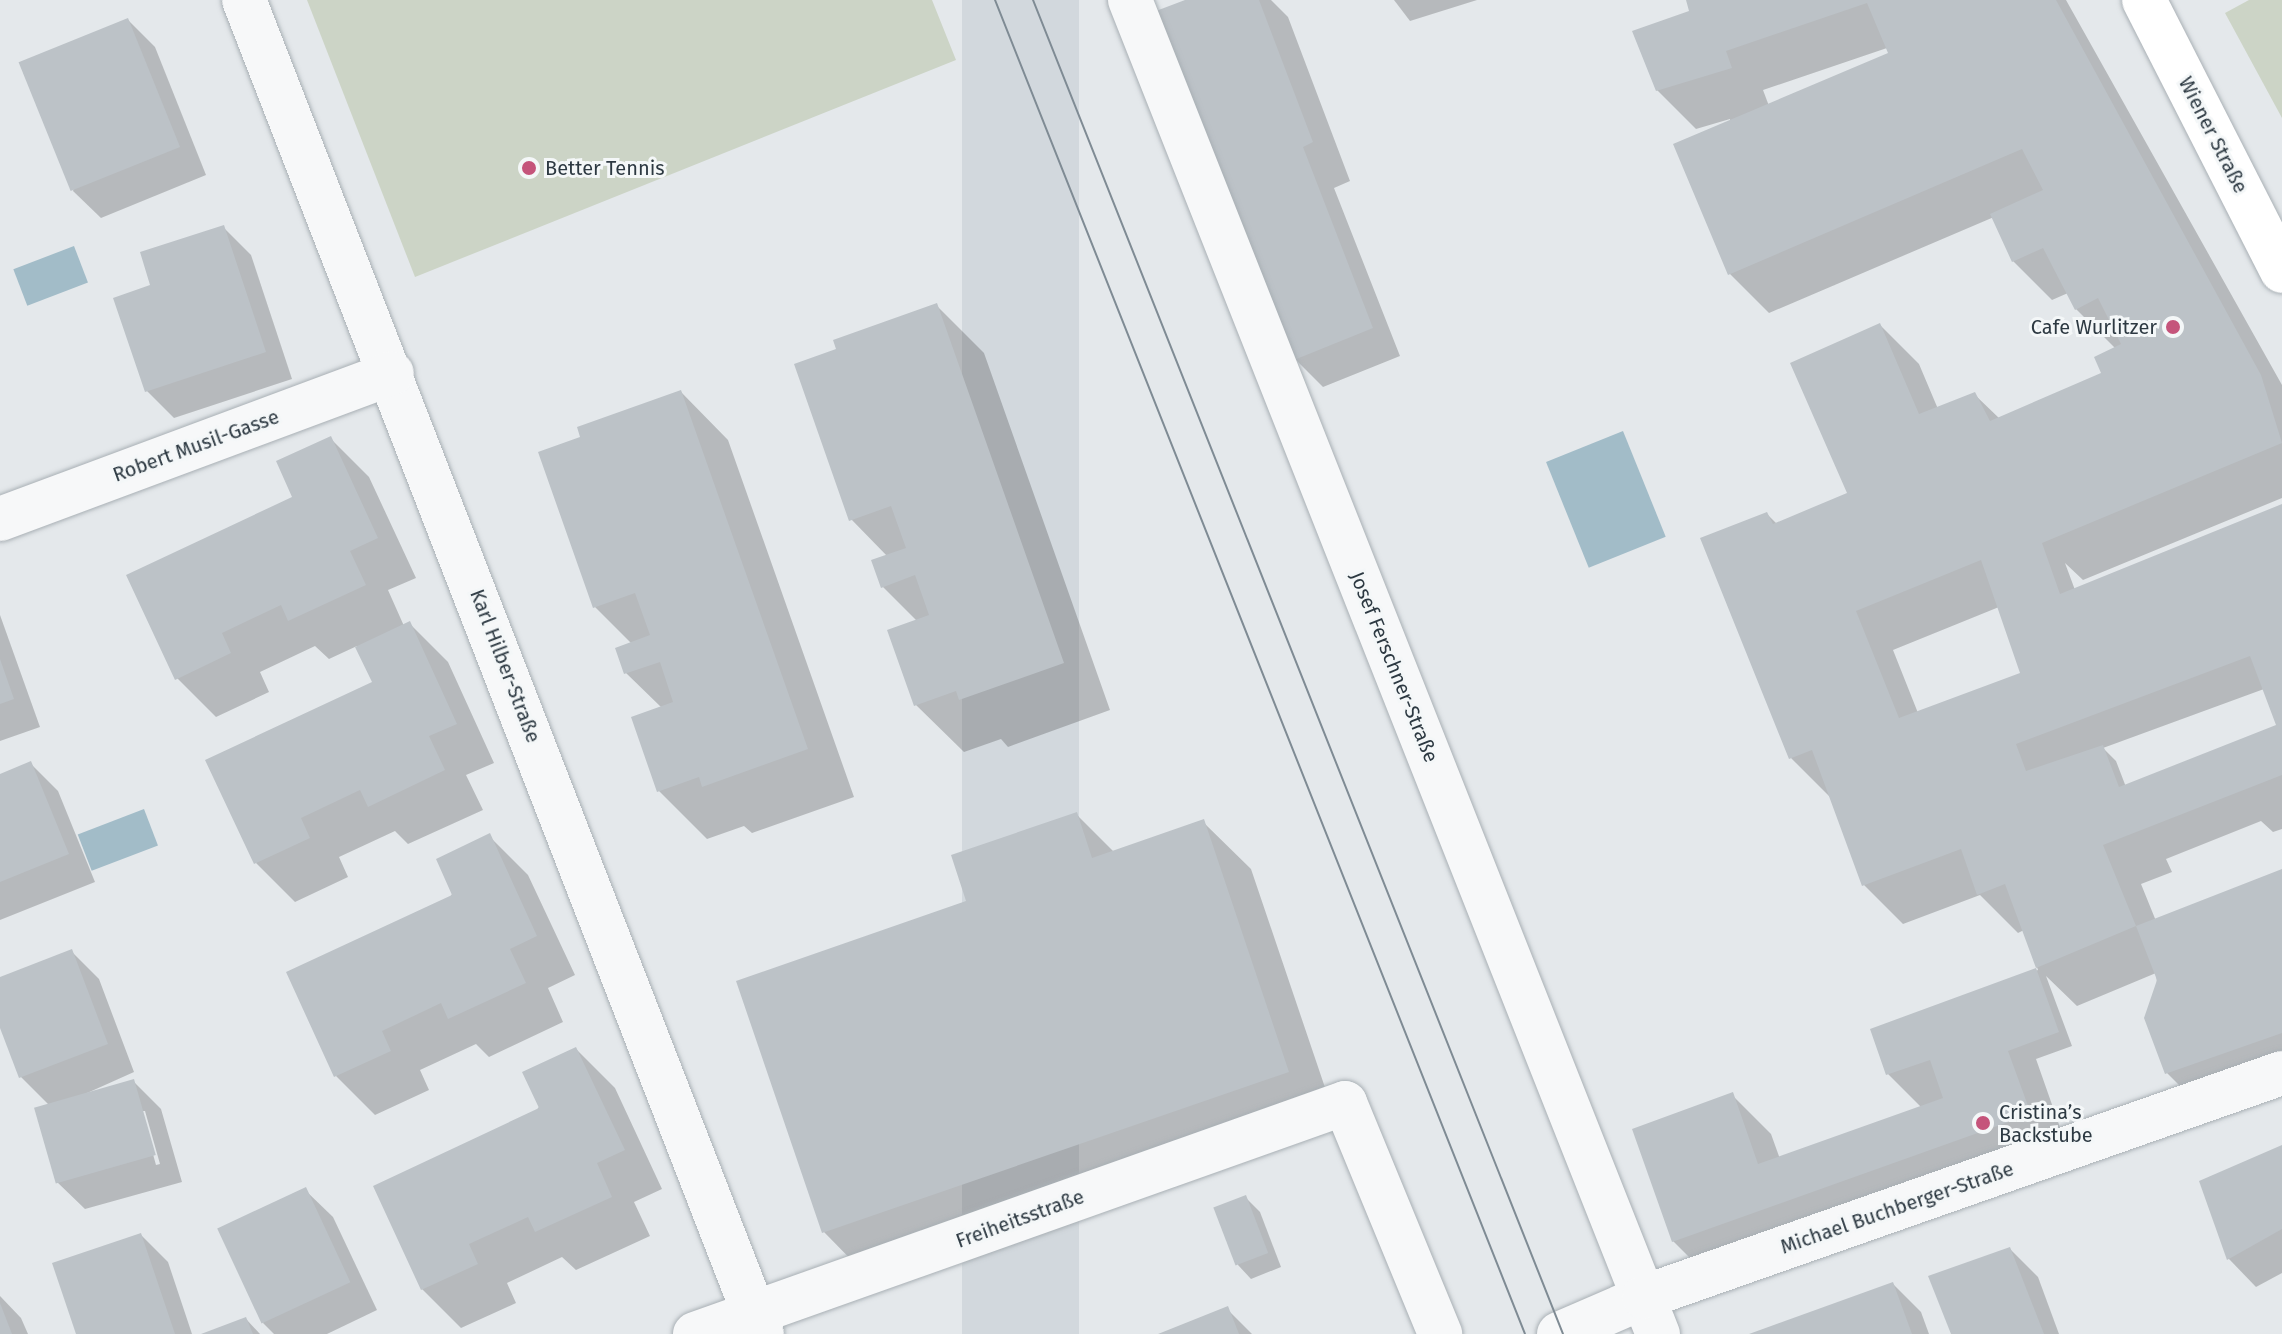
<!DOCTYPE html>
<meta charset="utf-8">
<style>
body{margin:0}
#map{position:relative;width:2282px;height:1334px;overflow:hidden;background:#e4e8eb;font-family:"Fira Sans",sans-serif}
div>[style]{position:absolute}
.built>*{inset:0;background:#d2d8dd;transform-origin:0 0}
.green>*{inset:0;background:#ccd4c6}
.water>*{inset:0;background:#a2bcc8;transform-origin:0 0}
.shadow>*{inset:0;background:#0003}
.building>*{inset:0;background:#bcc2c7;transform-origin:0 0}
.roads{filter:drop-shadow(0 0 2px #a9b0b5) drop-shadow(0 0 2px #a9b0b5)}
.minor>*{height:44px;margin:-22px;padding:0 22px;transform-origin:22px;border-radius:22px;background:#f7f8f9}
.primary>*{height:44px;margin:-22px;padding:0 22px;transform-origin:22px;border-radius:22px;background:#fff}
.tram>*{height:2px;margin:-1px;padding:0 1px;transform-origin:1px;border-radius:1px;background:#7f8b94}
.dots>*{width:22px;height:22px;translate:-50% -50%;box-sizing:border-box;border:4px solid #f4f7f8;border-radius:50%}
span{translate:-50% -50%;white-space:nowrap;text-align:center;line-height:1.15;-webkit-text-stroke:6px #f4f7f8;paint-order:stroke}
.street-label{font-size:20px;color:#2d3942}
.poi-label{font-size:20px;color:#2d3942}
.left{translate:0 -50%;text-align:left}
.right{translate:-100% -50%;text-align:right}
</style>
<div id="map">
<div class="built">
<i style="left:962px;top:0;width:117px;height:1437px"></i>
</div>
<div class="green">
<i style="clip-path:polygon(307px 0,932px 0,956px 60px,415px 277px)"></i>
<i style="clip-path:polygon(2249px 0,2282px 0,2282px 118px,2225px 13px)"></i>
</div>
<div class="water">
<i style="left:74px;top:246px;width:39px;height:65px;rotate:69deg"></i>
<i style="left:1623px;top:431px;width:114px;height:83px;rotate:68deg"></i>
<i style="left:144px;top:809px;width:39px;height:71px;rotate:69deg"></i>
</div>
<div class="shadow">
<i style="clip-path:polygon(1191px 0,1271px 0,1288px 17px,1350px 181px,1334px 188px,1400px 356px,1323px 387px,1295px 359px)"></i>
<i style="clip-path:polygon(1394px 0,1477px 0,1410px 21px)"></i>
<i style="clip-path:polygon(evenodd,1688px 0,2066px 0,2282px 385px,2282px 498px,2083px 580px,2065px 563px,2075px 590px,2282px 507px,2282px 829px,2273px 832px,2261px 821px,2166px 859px,2172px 872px,2141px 884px,2156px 921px,2282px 871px,2282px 1085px,2205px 1111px,2166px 1072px,2156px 973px,2077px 1006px,2046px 976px,2072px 1046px,2036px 1059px,2069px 1153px,1712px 1280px,1673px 1241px,1732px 1095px,1771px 1134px,1780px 1159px,1922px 1108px,1888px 1074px,1873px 1030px,2038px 970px,2024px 930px,2018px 933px,1980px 895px,1903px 924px,1864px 885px,1830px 797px,1791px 758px,1703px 539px,1767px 514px,1777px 524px,1850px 494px,1880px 325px,1919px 364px,1938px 409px,1974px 394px,2000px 419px,2104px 374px,2116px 349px,2076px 309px,2068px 293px,2052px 300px,2013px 261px,1994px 217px,1769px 313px,1730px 274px,1730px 119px,1696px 129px,1657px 90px,1694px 12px,1688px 0,1887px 48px,1891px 54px,1769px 106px,1763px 90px,1887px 48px,1688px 0,1999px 607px,2023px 674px,1918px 713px,1893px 650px,1999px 607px,1688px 0,2264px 689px,2281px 727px,2126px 787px,2116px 761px,2103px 748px,2264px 689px)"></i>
<i style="clip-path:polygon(128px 20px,155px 47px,206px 175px,101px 218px,73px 191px)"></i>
<i style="clip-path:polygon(223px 227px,251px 255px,292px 379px,174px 418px,147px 391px,153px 287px)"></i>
<i style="clip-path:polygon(936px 305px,984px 353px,1110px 710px,1008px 747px,1001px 739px,964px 752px,916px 705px,917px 621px,883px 587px,888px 557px,851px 519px,839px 351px)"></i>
<i style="clip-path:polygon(681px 392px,728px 440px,854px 797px,752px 833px,744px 826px,707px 839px,659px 791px,634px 718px,662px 708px,626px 673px,632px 644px,595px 607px,582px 438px)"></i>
<i style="clip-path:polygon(330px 438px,369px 477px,416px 578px,388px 590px,404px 626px,409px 623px,448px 662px,494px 763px,466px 775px,483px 810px,408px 844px,395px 831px,339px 857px,348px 877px,295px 902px,256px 863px,375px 683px,357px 646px,329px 659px,315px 646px,260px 672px,269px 692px,216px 717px,177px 678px)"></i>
<i style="clip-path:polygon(0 615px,40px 727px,0 741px)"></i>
<i style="clip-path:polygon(31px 764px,58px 791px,95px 882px,0 920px,0 776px)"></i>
<i style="clip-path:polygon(1076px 814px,1114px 852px,1203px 822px,1251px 869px,1336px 1120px,871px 1280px,824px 1232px,969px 902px)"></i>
<i style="clip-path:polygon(489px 836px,528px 875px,575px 975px,548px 988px,563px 1022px,489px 1057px,476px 1044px,420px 1070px,429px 1090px,375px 1115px,336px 1076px)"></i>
<i style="clip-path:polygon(evenodd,72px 952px,99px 979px,134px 1072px,76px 1098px,133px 1081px,161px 1109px,182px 1182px,85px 1209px,57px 1182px,49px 1105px,21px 1077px,0 1023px,0 979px,72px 952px,141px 1111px,145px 1111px,160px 1164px,156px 1165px,141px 1111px)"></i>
<i style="clip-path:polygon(576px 1049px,615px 1088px,662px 1189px,634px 1202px,650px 1236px,576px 1270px,562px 1257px,507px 1283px,516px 1303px,461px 1328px,422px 1289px)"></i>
<i style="clip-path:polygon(2282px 1150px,2282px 1273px,2256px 1287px,2229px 1259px,2201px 1182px)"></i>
<i style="clip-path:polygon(305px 1190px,333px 1217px,377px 1310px,327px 1334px,274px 1334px,263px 1323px)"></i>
<i style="clip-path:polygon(1246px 1198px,1260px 1212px,1281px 1267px,1251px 1279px,1238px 1265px)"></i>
<i style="clip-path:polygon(141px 1235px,168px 1262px,192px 1334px,79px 1334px)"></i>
<i style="clip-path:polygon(2010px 1249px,2038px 1277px,2059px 1334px,1953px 1334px)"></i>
<i style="clip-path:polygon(1893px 1284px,1921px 1312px,1929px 1334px,1753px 1334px)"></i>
<i style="clip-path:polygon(0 1296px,21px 1318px,28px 1334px,0 1334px)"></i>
<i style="clip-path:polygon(1227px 1309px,1252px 1334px,1163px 1334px)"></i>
<i style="clip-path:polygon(246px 1319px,260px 1334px,206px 1334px)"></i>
</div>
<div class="building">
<i style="clip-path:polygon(1185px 0,1259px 0,1313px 142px,1303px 147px,1373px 328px,1294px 360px,1156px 11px)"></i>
<i style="clip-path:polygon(evenodd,1686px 0,2056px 0,2261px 375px,2282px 443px,2042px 543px,2060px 594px,2282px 504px,2282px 775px,2103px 845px,2136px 926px,2036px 968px,2059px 1032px,2008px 1051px,2031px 1114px,1672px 1242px,1632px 1129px,1733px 1092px,1758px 1164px,1943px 1098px,1930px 1060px,1886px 1075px,1870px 1029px,2036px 968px,2005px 884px,1977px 895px,1961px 849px,1862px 886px,1812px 750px,1789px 759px,1700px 538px,1767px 512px,1773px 524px,1847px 493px,1790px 363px,1880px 323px,1919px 414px,1975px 392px,1990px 421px,2101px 373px,2094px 357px,2121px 344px,2098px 298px,2075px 310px,2043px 248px,2012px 262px,1990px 214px,2043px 190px,2022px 149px,1728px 275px,1673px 144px,1888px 53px,1867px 3px,1726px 51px,1732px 68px,1656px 91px,1632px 31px,1689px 11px,1686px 0,1981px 560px,2020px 673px,1899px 718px,1856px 611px,1981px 560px,1686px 0,2250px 656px,2276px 725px,2119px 787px,2103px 745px,2026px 771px,2016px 744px,2250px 656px)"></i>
<i style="left:128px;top:18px;width:139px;height:118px;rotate:68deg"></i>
<i style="clip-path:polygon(224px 225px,266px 352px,145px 392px,113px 298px,150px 285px,140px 252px)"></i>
<i style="clip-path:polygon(937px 303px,1064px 663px,959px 700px,956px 691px,914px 706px,887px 630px,929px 615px,915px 575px,881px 588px,871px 560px,906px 548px,891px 506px,849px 521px,794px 364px,836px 349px,833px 340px)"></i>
<i style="clip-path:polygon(681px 390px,808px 749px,702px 787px,699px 777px,657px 792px,631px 717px,673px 702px,660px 662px,624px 674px,615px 648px,650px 635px,635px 593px,593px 608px,538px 452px,580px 437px,577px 427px)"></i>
<i style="clip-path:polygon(331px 436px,378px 538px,350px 551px,366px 585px,288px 621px,281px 605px,222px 633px,231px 653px,175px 680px,126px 575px,292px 497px,276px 461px)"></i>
<i style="clip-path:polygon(410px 621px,457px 724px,429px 736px,445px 770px,368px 807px,360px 790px,301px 818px,310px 838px,254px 864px,205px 760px,372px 682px,355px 647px)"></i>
<i style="clip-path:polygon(0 659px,14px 699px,0 704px)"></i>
<i style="clip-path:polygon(31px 761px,69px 854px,0 882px,0 774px)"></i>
<i style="clip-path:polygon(1077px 812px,1092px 858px,1204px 819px,1289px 1072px,822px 1233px,736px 981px,966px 901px,951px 855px)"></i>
<i style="clip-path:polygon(490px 833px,537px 936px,510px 949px,526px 983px,448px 1019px,441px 1003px,382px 1031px,391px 1051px,334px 1077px,286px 972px,452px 895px,436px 859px)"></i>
<i style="clip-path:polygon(2282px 869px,2282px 1033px,2165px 1074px,2144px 1018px,2157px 980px,2136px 926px)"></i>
<i style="clip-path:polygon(72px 949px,108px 1044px,19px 1078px,0 1028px,0 977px)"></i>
<i style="clip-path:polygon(576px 1047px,625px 1150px,597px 1163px,612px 1197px,535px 1232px,528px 1217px,469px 1244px,478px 1264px,421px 1290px,373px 1186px,539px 1108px,522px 1072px)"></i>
<i style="left:134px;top:1079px;width:79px;height:104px;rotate:74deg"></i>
<i style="clip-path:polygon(2282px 1145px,2282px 1229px,2227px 1260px,2199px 1181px)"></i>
<i style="left:306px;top:1187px;width:105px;height:98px;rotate:65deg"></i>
<i style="left:1246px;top:1195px;width:62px;height:35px;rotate:69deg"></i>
<i style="clip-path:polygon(141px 1233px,175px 1334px,76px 1334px,52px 1263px)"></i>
<i style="clip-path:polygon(2010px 1247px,2044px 1334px,1951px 1334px,1928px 1276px)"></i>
<i style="clip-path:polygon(1893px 1282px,1912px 1334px,1749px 1334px)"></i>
<i style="clip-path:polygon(0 1303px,12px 1334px,0 1334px)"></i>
<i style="clip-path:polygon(1228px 1306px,1239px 1334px,1158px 1334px)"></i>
<i style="clip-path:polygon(246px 1317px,253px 1334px,201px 1334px)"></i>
</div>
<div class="roads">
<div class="minor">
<i style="left:244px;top:0;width:1431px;rotate:68.78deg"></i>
<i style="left:1130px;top:0;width:1435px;rotate:68.41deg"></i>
<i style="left:0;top:519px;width:418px;rotate:-20.4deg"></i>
<i style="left:695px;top:1334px;width:690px;rotate:-19.56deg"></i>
<i style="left:1345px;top:1103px;width:250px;rotate:67.6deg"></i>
<i style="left:1559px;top:1334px;width:93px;rotate:-23.5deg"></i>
<i style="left:1644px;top:1297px;width:676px;rotate:-19.35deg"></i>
</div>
<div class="primary">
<i style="left:2144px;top:0;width:304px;rotate:63deg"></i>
</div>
</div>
<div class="tram">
<i style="left:995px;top:0;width:1435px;rotate:68.33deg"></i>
<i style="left:1033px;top:0;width:1435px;rotate:68.33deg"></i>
</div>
<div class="dots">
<i style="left:529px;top:168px;background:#c5547b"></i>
<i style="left:2173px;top:327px;background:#c5547b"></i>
<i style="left:1983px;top:1123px;background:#c5547b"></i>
</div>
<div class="street-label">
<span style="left:2213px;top:135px;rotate:63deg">Wiener Straße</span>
<span style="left:196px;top:446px;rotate:-20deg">Robert Musil-Gasse</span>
<span style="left:505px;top:666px;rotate:69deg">Karl Hilber-Straße</span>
<span style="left:1394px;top:667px;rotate:68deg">Josef Ferschner-Straße</span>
<span style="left:1897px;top:1208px;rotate:-19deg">Michael Buchberger-Straße</span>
<span style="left:1020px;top:1219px;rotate:-20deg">Freiheitsstraße</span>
</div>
<div class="poi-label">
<span class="left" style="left:545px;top:168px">Better Tennis</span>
<span class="right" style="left:2157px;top:327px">Cafe Wurlitzer</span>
<span class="left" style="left:1999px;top:1124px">Cristina’s<br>Backstube</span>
</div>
</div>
